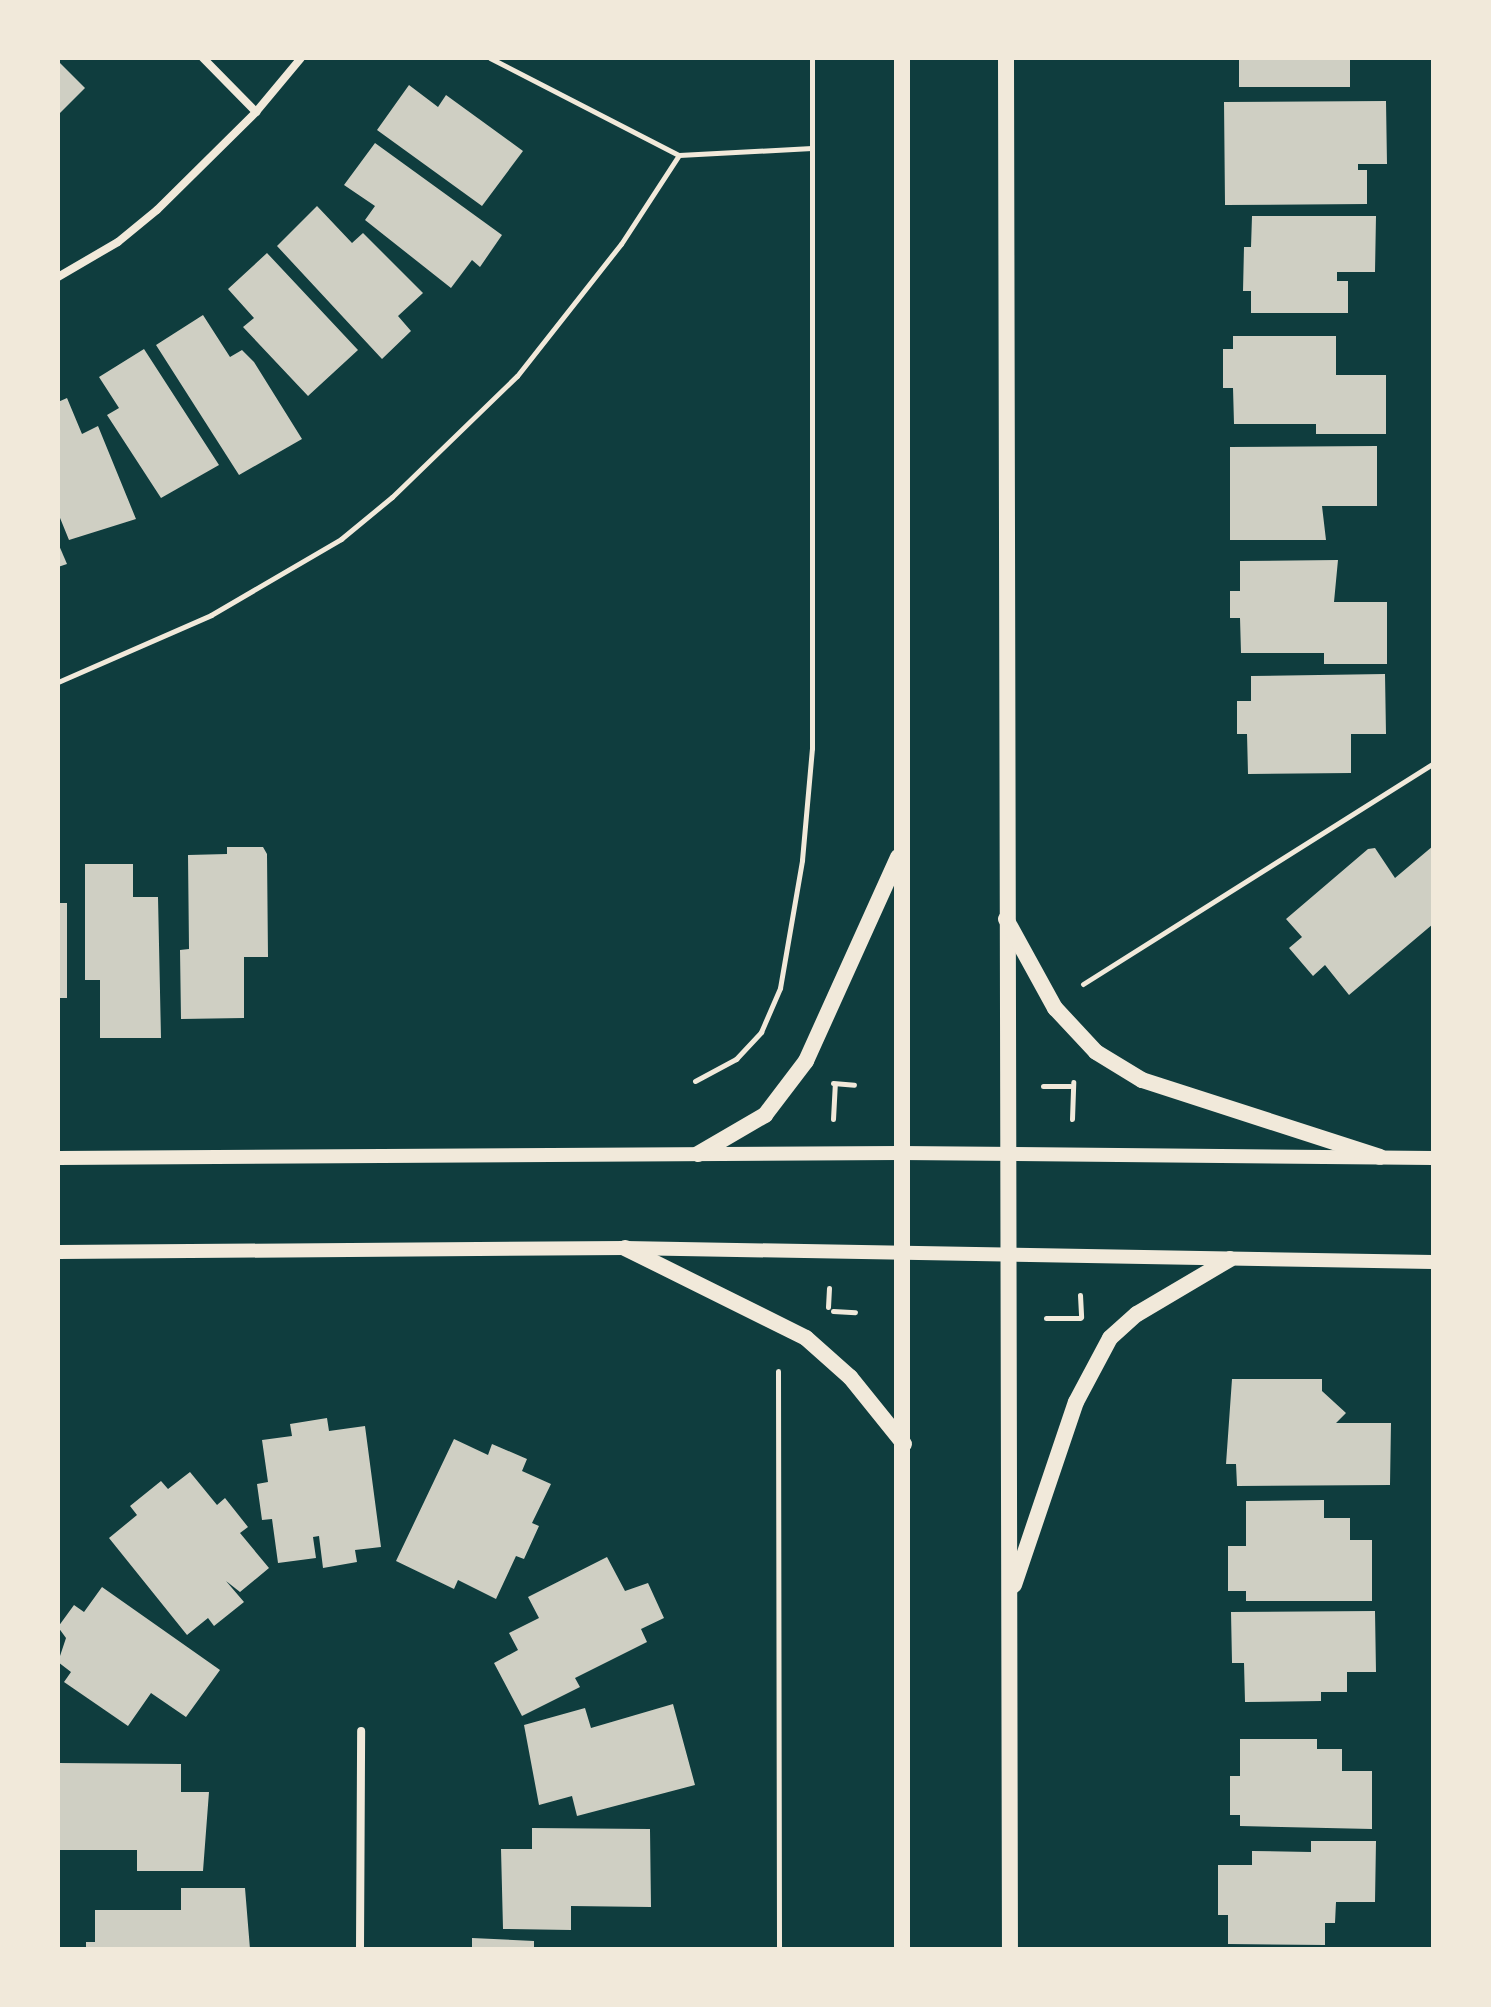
<!DOCTYPE html>
<style>
body{margin:0}
#map{position:relative;width:1491px;height:2007px;overflow:hidden;background:#0f3d3e;font-family:Roboto,sans-serif}
div>[style]{position:absolute}
.building>*{inset:0;background:#cfcfc3;transform-origin:0 0}
.path>*{height:5px;margin:-2.5px;padding:0 2.5px;transform-origin:2.5px;border-radius:2.5px;background:#f1e9da}
.minor>*{height:8px;margin:-4px;padding:0 4px;transform-origin:4px;border-radius:4px;background:#f1e9da}
.tertiary>*{height:14px;margin:-7px;padding:0 7px;transform-origin:7px;border-radius:7px;background:#f1e9da}
.secondary>*{height:16px;margin:-8px;padding:0 8px;transform-origin:8px;border-radius:8px;background:#f1e9da}
span{translate:-50% -50%;white-space:nowrap;text-align:center;line-height:1.15;-webkit-text-stroke:6px #f1e9da;paint-order:stroke}
.frame{position:absolute;inset:0;border:60px solid #f1e9da;pointer-events:none}
</style>
<div id="map">
<div class="building">
<i style="left:1239px;top:58px;width:111px;height:29px"></i>
<i style="clip-path:polygon(58px 61px,85px 88px,58px 115px)"></i>
<i style="clip-path:polygon(409px 85px,438px 107px,446px 95px,523px 151px,482px 206px,377px 130px)"></i>
<i style="clip-path:polygon(1386px 101px,1387px 164px,1358px 164px,1358px 170px,1367px 170px,1367px 204px,1225px 205px,1224px 102px)"></i>
<i style="clip-path:polygon(375px 143px,502px 235px,480px 267px,472px 260px,451px 288px,365px 220px,375px 206px,344px 185px)"></i>
<i style="clip-path:polygon(317px 206px,352px 243px,363px 233px,423px 293px,398px 316px,411px 331px,382px 359px,277px 246px)"></i>
<i style="clip-path:polygon(1252px 216px,1376px 216px,1375px 272px,1337px 272px,1337px 281px,1348px 281px,1348px 313px,1251px 313px,1251px 291px,1243px 291px,1244px 247px,1251px 247px)"></i>
<i style="clip-path:polygon(267px 253px,358px 350px,308px 396px,243px 327px,254px 318px,228px 289px)"></i>
<i style="clip-path:polygon(203px 315px,230px 357px,242px 350px,254px 362px,302px 439px,239px 475px,156px 345px)"></i>
<i style="clip-path:polygon(1233px 336px,1336px 336px,1336px 375px,1386px 375px,1386px 434px,1316px 434px,1316px 424px,1234px 424px,1233px 388px,1223px 388px,1223px 349px,1233px 349px)"></i>
<i style="clip-path:polygon(144px 349px,219px 465px,161px 498px,107px 415px,119px 408px,99px 377px)"></i>
<i style="clip-path:polygon(67px 398px,82px 434px,98px 426px,136px 519px,69px 540px,58px 513px,58px 402px)"></i>
<i style="clip-path:polygon(1377px 446px,1377px 506px,1322px 506px,1326px 540px,1230px 540px,1230px 447px)"></i>
<i style="clip-path:polygon(58px 543px,67px 564px,58px 567px)"></i>
<i style="clip-path:polygon(1338px 560px,1334px 602px,1387px 602px,1387px 664px,1324px 664px,1324px 653px,1241px 653px,1240px 618px,1230px 618px,1230px 591px,1240px 591px,1240px 561px)"></i>
<i style="clip-path:polygon(1385px 674px,1386px 734px,1351px 734px,1351px 773px,1248px 774px,1247px 734px,1237px 734px,1237px 701px,1251px 701px,1251px 676px)"></i>
<i style="clip-path:polygon(1433px 846px,1433px 924px,1349px 995px,1325px 965px,1313px 976px,1289px 948px,1302px 937px,1286px 919px,1368px 849px,1375px 848px,1395px 878px)"></i>
<i style="clip-path:polygon(227px 847px,263px 847px,267px 854px,268px 957px,244px 957px,244px 1018px,181px 1019px,180px 950px,189px 949px,188px 855px,227px 854px)"></i>
<i style="clip-path:polygon(85px 864px,133px 864px,133px 897px,158px 897px,161px 1038px,100px 1038px,100px 980px,85px 980px)"></i>
<i style="left:58px;top:903px;width:9px;height:95px"></i>
<i style="clip-path:polygon(1232px 1379px,1322px 1379px,1322px 1391px,1346px 1413px,1336px 1423px,1391px 1423px,1390px 1485px,1237px 1486px,1236px 1464px,1226px 1464px)"></i>
<i style="clip-path:polygon(327px 1418px,329px 1431px,365px 1426px,381px 1547px,355px 1550px,357px 1562px,323px 1568px,319px 1536px,313px 1537px,316px 1558px,278px 1563px,272px 1519px,262px 1520px,257px 1484px,268px 1482px,262px 1440px,292px 1436px,290px 1424px)"></i>
<i style="clip-path:polygon(454px 1439px,488px 1455px,492px 1444px,527px 1459px,522px 1471px,551px 1484px,532px 1523px,539px 1526px,524px 1559px,516px 1556px,496px 1599px,458px 1580px,454px 1589px,396px 1561px)"></i>
<i style="clip-path:polygon(190px 1472px,217px 1505px,225px 1498px,248px 1527px,240px 1533px,269px 1568px,240px 1592px,226px 1581px,244px 1602px,214px 1626px,208px 1618px,187px 1635px,109px 1538px,137px 1515px,130px 1506px,161px 1481px,168px 1489px)"></i>
<i style="clip-path:polygon(1324px 1500px,1324px 1518px,1350px 1518px,1350px 1540px,1372px 1540px,1372px 1601px,1246px 1601px,1246px 1591px,1228px 1591px,1228px 1546px,1246px 1546px,1246px 1501px)"></i>
<i style="clip-path:polygon(607px 1557px,625px 1591px,648px 1583px,664px 1618px,641px 1629px,647px 1642px,575px 1678px,580px 1687px,522px 1716px,494px 1663px,518px 1650px,509px 1633px,539px 1618px,528px 1597px)"></i>
<i style="clip-path:polygon(102px 1587px,220px 1670px,186px 1717px,151px 1693px,128px 1726px,64px 1682px,71px 1672px,58px 1662px,66px 1638px,58px 1627px,74px 1605px,84px 1612px)"></i>
<i style="clip-path:polygon(1375px 1611px,1376px 1672px,1347px 1672px,1347px 1692px,1321px 1692px,1321px 1701px,1245px 1702px,1244px 1663px,1232px 1663px,1231px 1612px)"></i>
<i style="clip-path:polygon(673px 1704px,695px 1785px,577px 1816px,572px 1796px,539px 1805px,524px 1725px,585px 1708px,591px 1728px)"></i>
<i style="clip-path:polygon(1240px 1739px,1317px 1739px,1317px 1749px,1342px 1749px,1342px 1771px,1372px 1771px,1372px 1829px,1240px 1826px,1240px 1815px,1230px 1815px,1230px 1776px,1240px 1776px)"></i>
<i style="clip-path:polygon(58px 1763px,181px 1764px,181px 1792px,209px 1792px,203px 1871px,137px 1871px,137px 1850px,58px 1850px)"></i>
<i style="clip-path:polygon(532px 1828px,650px 1829px,651px 1907px,571px 1906px,571px 1930px,503px 1929px,501px 1849px,532px 1849px)"></i>
<i style="clip-path:polygon(1311px 1841px,1376px 1841px,1375px 1902px,1336px 1902px,1335px 1923px,1325px 1923px,1325px 1945px,1228px 1944px,1228px 1915px,1218px 1915px,1218px 1865px,1252px 1865px,1252px 1851px,1311px 1852px)"></i>
<i style="clip-path:polygon(181px 1888px,245px 1888px,250px 1949px,86px 1949px,86px 1942px,95px 1942px,95px 1910px,181px 1910px)"></i>
<i style="clip-path:polygon(472px 1938px,534px 1941px,534px 1949px,472px 1949px)"></i>
</div>
<div class="path">
<i style="left:490px;top:58px;width:212px;rotate:27.2deg"></i>
<i style="left:679px;top:155px;width:133px;rotate:-3deg"></i>
<i style="left:58px;top:682px;width:167px;rotate:-23.6deg"></i>
<i style="left:211px;top:615px;width:151px;rotate:-30.3deg"></i>
<i style="left:341px;top:539px;width:66px;rotate:-39.5deg"></i>
<i style="left:392px;top:497px;width:174px;rotate:-44.1deg"></i>
<i style="left:517px;top:376px;width:168px;rotate:-51.8deg"></i>
<i style="left:621px;top:244px;width:106px;rotate:-56.9deg"></i>
<i style="left:1083px;top:984px;width:413px;rotate:-32.2deg"></i>
<i style="left:695px;top:1081px;width:47px;rotate:-28.2deg"></i>
<i style="left:736px;top:1059px;width:37px;rotate:-47deg"></i>
<i style="left:761px;top:1032px;width:48px;rotate:-66.6deg"></i>
<i style="left:780px;top:988px;width:130px;rotate:-80.2deg"></i>
<i style="left:802px;top:860px;width:112px;rotate:-84.9deg"></i>
<i style="left:812px;top:748px;width:690px;rotate:-90deg"></i>
<i style="left:833px;top:1083px;width:21px;rotate:5deg"></i>
<i style="left:1043px;top:1086px;width:27px"></i>
<i style="left:833px;top:1119px;width:34px;rotate:-87deg"></i>
<i style="left:1072px;top:1119px;width:37px;rotate:-88deg"></i>
<i style="left:1080px;top:1295px;width:22px;rotate:87deg"></i>
<i style="left:828px;top:1307px;width:19px;rotate:-87deg"></i>
<i style="left:833px;top:1311px;width:22px;rotate:3deg"></i>
<i style="left:1046px;top:1318px;width:34px"></i>
<i style="left:778px;top:1371px;width:578px;rotate:89.9deg"></i>
</div>
<div class="minor">
<i style="left:203px;top:58px;width:76px;rotate:45.5deg"></i>
<i style="left:58px;top:277px;width:69px;rotate:-30.3deg"></i>
<i style="left:118px;top:242px;width:50px;rotate:-39.4deg"></i>
<i style="left:157px;top:210px;width:139px;rotate:-44.7deg"></i>
<i style="left:256px;top:112px;width:70px;rotate:-50.2deg"></i>
<i style="left:360px;top:1949px;width:218px;rotate:-89.7deg"></i>
</div>
<div class="tertiary">
<i style="left:58px;top:1158px;width:842px;rotate:-0.34deg"></i>
<i style="left:900px;top:1153px;width:533px;rotate:0.54deg"></i>
<i style="left:58px;top:1252px;width:567px;rotate:-0.4deg"></i>
<i style="left:625px;top:1248px;width:808px;rotate:0.99deg"></i>
</div>
<div class="secondary">
<i style="left:1006px;top:58px;width:1891px;rotate:89.88deg"></i>
<i style="left:1006px;top:919px;width:102px;rotate:61.2deg"></i>
<i style="left:1055px;top:1008px;width:60px;rotate:47deg"></i>
<i style="left:1096px;top:1052px;width:54px;rotate:31.3deg"></i>
<i style="left:1142px;top:1080px;width:250px;rotate:17.9deg"></i>
<i style="left:698px;top:1154px;width:78px;rotate:-30.2deg"></i>
<i style="left:765px;top:1115px;width:68px;rotate:-52.8deg"></i>
<i style="left:806px;top:1061px;width:224px;rotate:-65.7deg"></i>
<i style="left:625px;top:1248px;width:202px;rotate:26.4deg"></i>
<i style="left:806px;top:1338px;width:59px;rotate:41.6deg"></i>
<i style="left:850px;top:1377px;width:86px;rotate:51.1deg"></i>
<i style="left:1014px;top:1585px;width:193px;rotate:-71.3deg"></i>
<i style="left:1076px;top:1402px;width:72px;rotate:-62deg"></i>
<i style="left:1110px;top:1338px;width:36px;rotate:-42deg"></i>
<i style="left:1137px;top:1314px;width:108px;rotate:-30.6deg"></i>
<i style="left:902px;top:1949px;width:1891px;rotate:-90deg"></i>
</div>
<div class="frame"></div>
</div>
